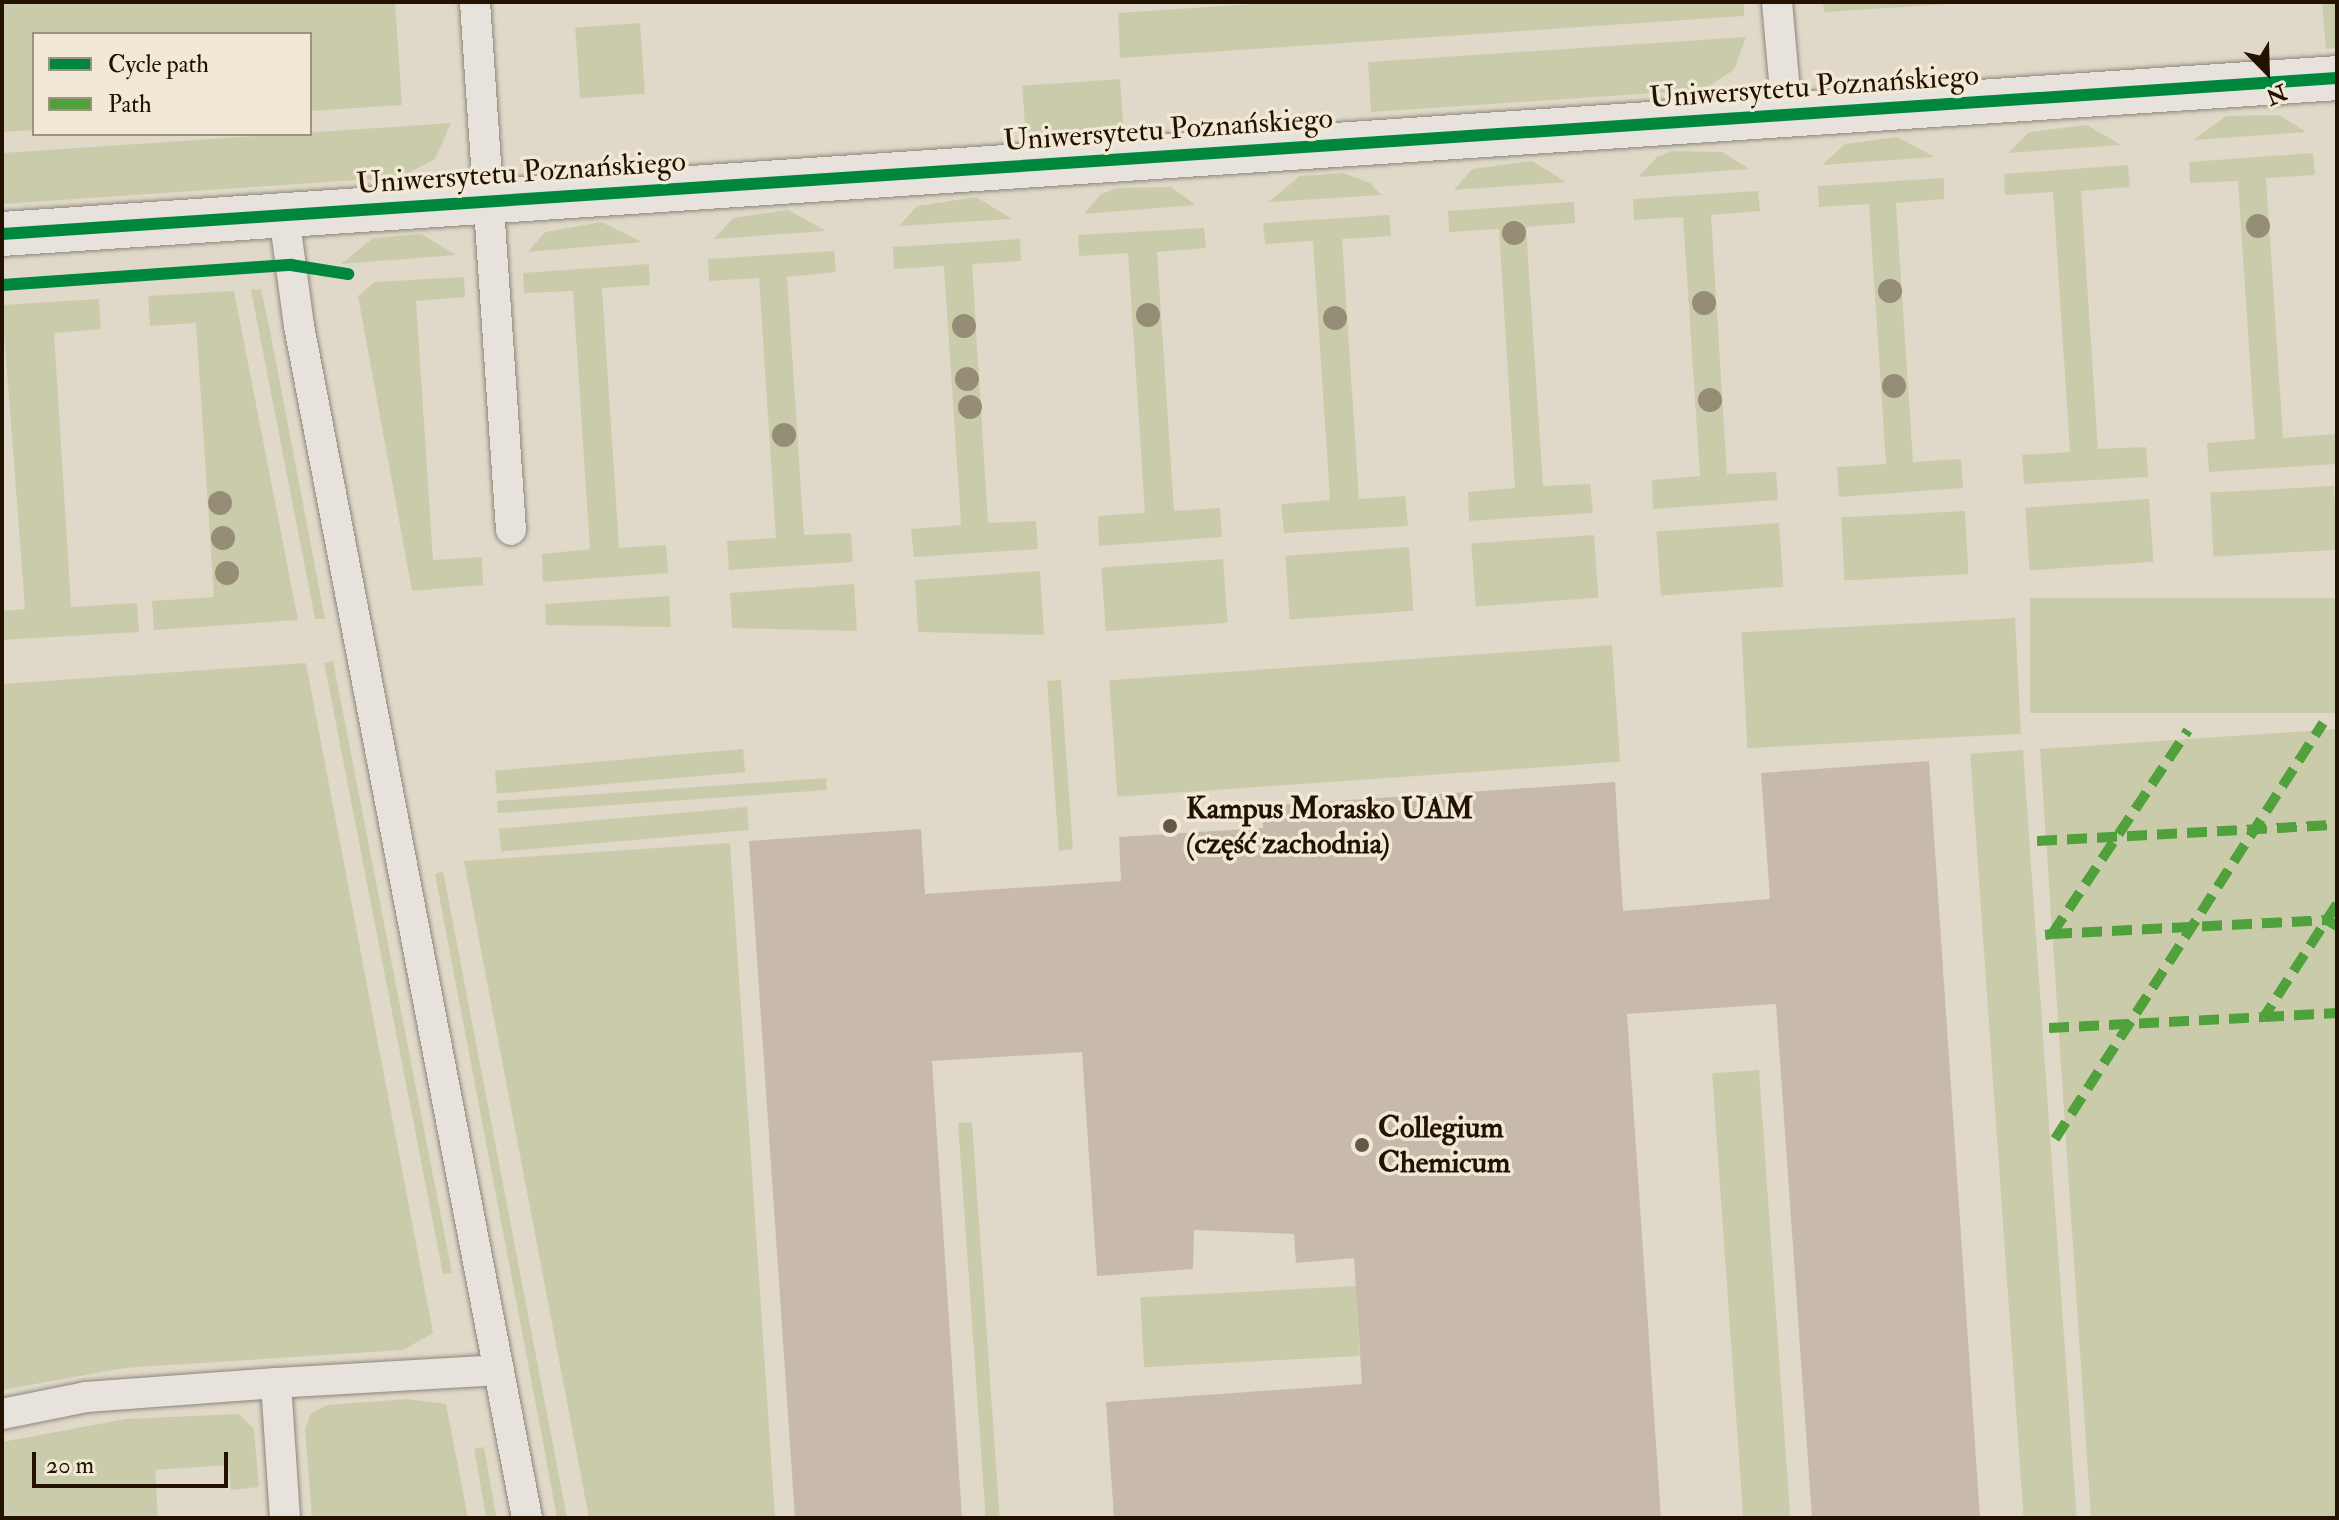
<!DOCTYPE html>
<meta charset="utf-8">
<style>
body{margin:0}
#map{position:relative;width:2339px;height:1520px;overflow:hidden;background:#e0d9c9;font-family:"IM FELL Double Pica",serif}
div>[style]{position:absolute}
.green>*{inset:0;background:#cacbaa;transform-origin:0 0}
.building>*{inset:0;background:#c7b9ab}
.roads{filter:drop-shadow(0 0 2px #8c867b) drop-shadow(0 0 2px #8c867b)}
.lane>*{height:30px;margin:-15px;padding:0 15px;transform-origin:15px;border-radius:15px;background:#e7e3dc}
.street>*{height:44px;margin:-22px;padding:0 22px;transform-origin:22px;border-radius:22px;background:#e7e3dc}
.quiet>*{height:10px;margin-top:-5px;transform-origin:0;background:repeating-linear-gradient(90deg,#50a03c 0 20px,transparent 0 30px)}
.cycleway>*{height:12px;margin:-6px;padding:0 6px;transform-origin:6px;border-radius:6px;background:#00873e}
.trees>*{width:24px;height:24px;margin:-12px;border-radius:50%;background:#958d76}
.dots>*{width:22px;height:22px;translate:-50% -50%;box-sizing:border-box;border:4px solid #f1e9d6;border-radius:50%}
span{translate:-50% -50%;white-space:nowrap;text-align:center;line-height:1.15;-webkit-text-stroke:7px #f1e9d6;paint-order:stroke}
.street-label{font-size:30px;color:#231200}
.poi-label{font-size:30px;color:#231200;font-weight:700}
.left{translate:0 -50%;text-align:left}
.frame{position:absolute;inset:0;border:4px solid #231200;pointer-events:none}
.legend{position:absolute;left:32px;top:32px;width:280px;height:104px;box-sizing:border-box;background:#f1e9d6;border:2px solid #9f9380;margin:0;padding:10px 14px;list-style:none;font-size:24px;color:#231200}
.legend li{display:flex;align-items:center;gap:16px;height:40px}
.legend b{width:40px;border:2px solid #9f9380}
.north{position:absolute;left:2227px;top:32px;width:80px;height:80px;-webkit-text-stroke:6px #f1e9d6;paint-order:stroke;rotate:157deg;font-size:22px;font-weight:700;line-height:32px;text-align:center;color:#231200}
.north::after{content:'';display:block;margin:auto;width:28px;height:36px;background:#231200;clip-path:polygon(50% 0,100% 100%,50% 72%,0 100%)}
.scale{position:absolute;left:32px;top:1452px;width:196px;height:36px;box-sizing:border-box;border:4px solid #231200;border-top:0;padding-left:10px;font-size:24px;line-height:28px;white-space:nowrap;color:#231200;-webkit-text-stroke:6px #f1e9d6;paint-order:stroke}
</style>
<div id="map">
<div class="green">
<i style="clip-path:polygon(2px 2px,395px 2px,402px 105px,310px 111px,310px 34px,34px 34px,34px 130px,2px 132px)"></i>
<i style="clip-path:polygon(1284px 2px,1744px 2px,1744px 16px,1120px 58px,1118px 13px)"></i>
<i style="clip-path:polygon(1823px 2px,1979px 2px,1824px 12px)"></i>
<i style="clip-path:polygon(2322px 2px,2337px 2px,2337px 48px,2326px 49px)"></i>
<i style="left:640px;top:23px;width:71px;height:65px;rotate:86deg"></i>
<i style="clip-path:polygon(1746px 37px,1734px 70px,1703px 90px,1371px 112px,1368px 62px)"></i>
<i style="left:1120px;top:79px;width:49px;height:98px;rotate:86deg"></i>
<i style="clip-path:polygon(2279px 115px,2306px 132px,2193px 140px,2226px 116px)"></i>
<i style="clip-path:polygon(451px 123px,435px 159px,401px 177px,2px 204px,2px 153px)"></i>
<i style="clip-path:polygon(2087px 125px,2121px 145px,2008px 153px,2029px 132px)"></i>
<i style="clip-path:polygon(1897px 137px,1935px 157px,1822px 165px,1845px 144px)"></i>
<i style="clip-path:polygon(1672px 151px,1722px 152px,1749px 169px,1638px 177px,1657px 157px)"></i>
<i style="clip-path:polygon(2313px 153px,2315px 175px,2266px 178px,2283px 438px,2337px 434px,2337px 464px,2209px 472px,2207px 443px,2255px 439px,2238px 181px,2190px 183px,2189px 162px)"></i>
<i style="clip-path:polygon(1532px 161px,1566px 182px,1454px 190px,1472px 169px)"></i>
<i style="clip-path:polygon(2128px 165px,2130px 187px,2081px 191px,2098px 449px,2146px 447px,2148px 477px,2024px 484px,2022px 455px,2070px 452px,2053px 192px,2005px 195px,2004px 174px)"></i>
<i style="clip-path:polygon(1343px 173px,1370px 183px,1381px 195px,1268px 202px,1300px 176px)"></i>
<i style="clip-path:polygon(1944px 178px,1944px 199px,1896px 203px,1913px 462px,1961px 459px,1963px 488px,1839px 497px,1837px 467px,1886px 464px,1869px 204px,1819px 207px,1818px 186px)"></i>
<i style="clip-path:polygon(1171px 187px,1196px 205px,1084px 214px,1101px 194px,1117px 188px)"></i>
<i style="clip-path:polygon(1758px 191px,1760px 211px,1711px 215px,1727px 474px,1776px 472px,1778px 500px,1653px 509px,1652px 480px,1700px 476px,1683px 217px,1634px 220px,1633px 199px)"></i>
<i style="clip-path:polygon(976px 197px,1012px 219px,899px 226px,917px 206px)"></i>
<i style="clip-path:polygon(1574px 202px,1575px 223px,1526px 227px,1543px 486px,1590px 484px,1593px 513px,1469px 521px,1468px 492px,1515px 488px,1499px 229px,1449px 232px,1448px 211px)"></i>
<i style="clip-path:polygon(788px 210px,826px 231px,714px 239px,733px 218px)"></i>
<i style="clip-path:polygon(1389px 215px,1391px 236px,1342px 239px,1359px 499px,1405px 496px,1408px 526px,1284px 533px,1281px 504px,1330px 500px,1313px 241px,1265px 244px,1263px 223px)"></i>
<i style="clip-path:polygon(601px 222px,642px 242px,528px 252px,545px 232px)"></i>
<i style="clip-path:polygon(1204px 228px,1206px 248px,1157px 252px,1174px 511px,1220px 508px,1222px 537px,1099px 546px,1098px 516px,1145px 513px,1128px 253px,1079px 256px,1078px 235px)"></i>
<i style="clip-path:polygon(421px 234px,456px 255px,341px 264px,373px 238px)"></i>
<i style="clip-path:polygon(1020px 239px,1021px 261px,972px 264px,988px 523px,1036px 521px,1038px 549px,914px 557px,911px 529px,961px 525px,944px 266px,894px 269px,893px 247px)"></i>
<i style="clip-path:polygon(834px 251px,836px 272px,787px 277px,804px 535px,851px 533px,853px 562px,729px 570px,727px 541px,776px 538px,759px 278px,709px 281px,708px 259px)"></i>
<i style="clip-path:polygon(649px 264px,650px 285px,602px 288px,619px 548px,666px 545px,668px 573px,543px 582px,542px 554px,590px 549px,573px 291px,524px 293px,523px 273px)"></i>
<i style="clip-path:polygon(464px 277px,465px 297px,416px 301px,433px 560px,482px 557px,483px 585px,412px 591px,358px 296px,375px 282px)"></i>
<i style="clip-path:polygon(261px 289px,270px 331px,325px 619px,315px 619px,251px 290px)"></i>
<i style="clip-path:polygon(234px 291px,298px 620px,154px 630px,152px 601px,214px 597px,196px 323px,150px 326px,148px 296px)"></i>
<i style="clip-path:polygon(99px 299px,101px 329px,54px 333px,71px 607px,137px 603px,139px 632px,2px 640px,2px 611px,25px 609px,2px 305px)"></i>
<i style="left:2334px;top:486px;width:64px;height:124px;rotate:87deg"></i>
<i style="left:2149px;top:499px;width:63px;height:124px;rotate:86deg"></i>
<i style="left:1965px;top:511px;width:63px;height:124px;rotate:87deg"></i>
<i style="left:1779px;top:523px;width:64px;height:123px;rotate:86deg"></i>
<i style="left:1594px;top:535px;width:63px;height:123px;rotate:86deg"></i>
<i style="left:1409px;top:547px;width:64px;height:124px;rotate:86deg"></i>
<i style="left:1223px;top:559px;width:64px;height:122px;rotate:86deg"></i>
<i style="clip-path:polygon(1040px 571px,1044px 635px,918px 632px,915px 580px)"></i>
<i style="clip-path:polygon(854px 584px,857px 631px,732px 628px,730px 593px)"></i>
<i style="clip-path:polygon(669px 596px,671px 627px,546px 625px,545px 604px)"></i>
<i style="left:2337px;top:598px;width:115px;height:307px;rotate:90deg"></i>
<i style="left:2015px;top:618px;width:116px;height:274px;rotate:87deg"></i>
<i style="left:1612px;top:645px;width:117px;height:504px;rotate:86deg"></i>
<i style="left:333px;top:661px;width:623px;height:9px;rotate:79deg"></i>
<i style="clip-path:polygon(306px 663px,433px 1333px,403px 1350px,124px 1368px,2px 1390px,2px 684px)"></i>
<i style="left:1061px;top:680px;width:170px;height:14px;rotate:86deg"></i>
<i style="clip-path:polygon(2337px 729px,2337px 1518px,2091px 1518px,2040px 749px)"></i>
<i style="left:743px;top:749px;width:23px;height:249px;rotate:85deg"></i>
<i style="left:2023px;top:750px;width:770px;height:53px;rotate:86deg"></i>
<i style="clip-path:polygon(826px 778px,827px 790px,799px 792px,498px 813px,497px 801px)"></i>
<i style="left:747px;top:807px;width:23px;height:249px;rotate:85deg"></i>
<i style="clip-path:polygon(730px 843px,775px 1518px,589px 1518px,464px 861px)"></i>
<i style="clip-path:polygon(443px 871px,567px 1518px,557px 1518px,542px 1437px,435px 874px)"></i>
<i style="left:1759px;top:1070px;width:449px;height:47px;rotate:86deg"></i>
<i style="left:972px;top:1122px;width:397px;height:14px;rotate:86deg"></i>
<i style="left:1356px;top:1286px;width:70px;height:216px;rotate:87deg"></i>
<i style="clip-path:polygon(408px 1399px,446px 1404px,468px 1518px,312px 1518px,305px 1429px,311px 1413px,327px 1405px)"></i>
<i style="clip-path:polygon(239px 1414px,254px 1429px,259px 1487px,231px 1490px,228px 1465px,155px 1470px,158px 1518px,2px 1518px,2px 1442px,126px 1419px)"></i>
<i style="left:484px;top:1447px;width:72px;height:10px;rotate:80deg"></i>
</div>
<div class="building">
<i style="clip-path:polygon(1929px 761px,1980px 1518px,1812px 1518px,1776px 1004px,1627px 1014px,1661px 1518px,1114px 1518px,1106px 1402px,1362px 1384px,1354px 1258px,1296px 1263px,1294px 1234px,1194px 1230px,1193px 1269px,1097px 1276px,1082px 1052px,932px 1061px,962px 1518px,795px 1518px,749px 841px,921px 829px,925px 894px,1121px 881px,1119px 837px,1263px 828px,1263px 806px,1615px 782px,1623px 911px,1770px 899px,1761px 773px)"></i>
</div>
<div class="roads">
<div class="lane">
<i style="left:475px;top:2px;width:529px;rotate:86.1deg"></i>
<i style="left:1777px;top:2px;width:113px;rotate:84.9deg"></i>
<i style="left:284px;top:215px;width:112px;rotate:82.3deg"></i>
<i style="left:299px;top:326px;width:1214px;rotate:79.17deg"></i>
<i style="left:276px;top:1383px;width:223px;rotate:-3.3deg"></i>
<i style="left:2px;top:1414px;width:86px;rotate:-11.4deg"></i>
<i style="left:86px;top:1397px;width:191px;rotate:-4.2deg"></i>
<i style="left:276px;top:1383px;width:135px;rotate:86.2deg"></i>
</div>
<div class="street">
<i style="left:2px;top:234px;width:2340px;rotate:-3.82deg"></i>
</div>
</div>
<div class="quiet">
<i style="left:2037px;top:841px;width:300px;rotate:-3.1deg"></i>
<i style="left:2337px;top:904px;width:135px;rotate:122.9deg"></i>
<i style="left:2264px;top:1017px;width:73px;rotate:-3.1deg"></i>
<i style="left:2052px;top:934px;width:275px;rotate:-2.9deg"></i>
<i style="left:2327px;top:920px;width:12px;rotate:31deg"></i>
<i style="left:2045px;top:935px;width:7px;rotate:-8deg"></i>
<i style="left:2052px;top:934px;width:245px;rotate:-56.3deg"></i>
<i style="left:2049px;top:1028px;width:215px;rotate:-2.9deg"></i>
<i style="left:2055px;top:1139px;width:495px;rotate:-57.2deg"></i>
</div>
<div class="cycleway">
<i style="left:2px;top:234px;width:2340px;rotate:-3.82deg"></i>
<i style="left:2px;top:285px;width:290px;rotate:-4deg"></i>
<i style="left:291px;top:265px;width:58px;rotate:9deg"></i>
</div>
<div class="trees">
<i style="left:2258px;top:226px"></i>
<i style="left:1514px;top:233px"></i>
<i style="left:1890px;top:291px"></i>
<i style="left:1704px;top:303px"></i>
<i style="left:1148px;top:315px"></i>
<i style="left:1335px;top:318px"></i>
<i style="left:964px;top:326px"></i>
<i style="left:967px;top:379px"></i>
<i style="left:1894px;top:386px"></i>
<i style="left:1710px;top:400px"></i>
<i style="left:970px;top:407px"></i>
<i style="left:784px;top:435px"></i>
<i style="left:220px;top:503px"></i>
<i style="left:223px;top:538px"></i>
<i style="left:227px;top:573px"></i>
</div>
<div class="dots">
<i style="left:1170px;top:826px;background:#655846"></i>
<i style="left:1362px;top:1145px;background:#655846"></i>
</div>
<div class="street-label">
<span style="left:1814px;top:87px;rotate:-4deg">Uniwersytetu Poznańskiego</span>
<span style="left:1168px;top:130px;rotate:-4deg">Uniwersytetu Poznańskiego</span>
<span style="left:521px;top:173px;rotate:-4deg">Uniwersytetu Poznańskiego</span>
</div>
<div class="poi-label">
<span class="left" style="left:1186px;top:826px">Kampus Morasko UAM<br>(część zachodnia)</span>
<span class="left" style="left:1378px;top:1145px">Collegium<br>Chemicum</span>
</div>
<div class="frame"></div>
<ul class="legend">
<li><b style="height:10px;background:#00873e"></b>Cycle path</li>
<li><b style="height:10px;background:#50a03c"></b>Path</li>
</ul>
<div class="north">N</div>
<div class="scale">20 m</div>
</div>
